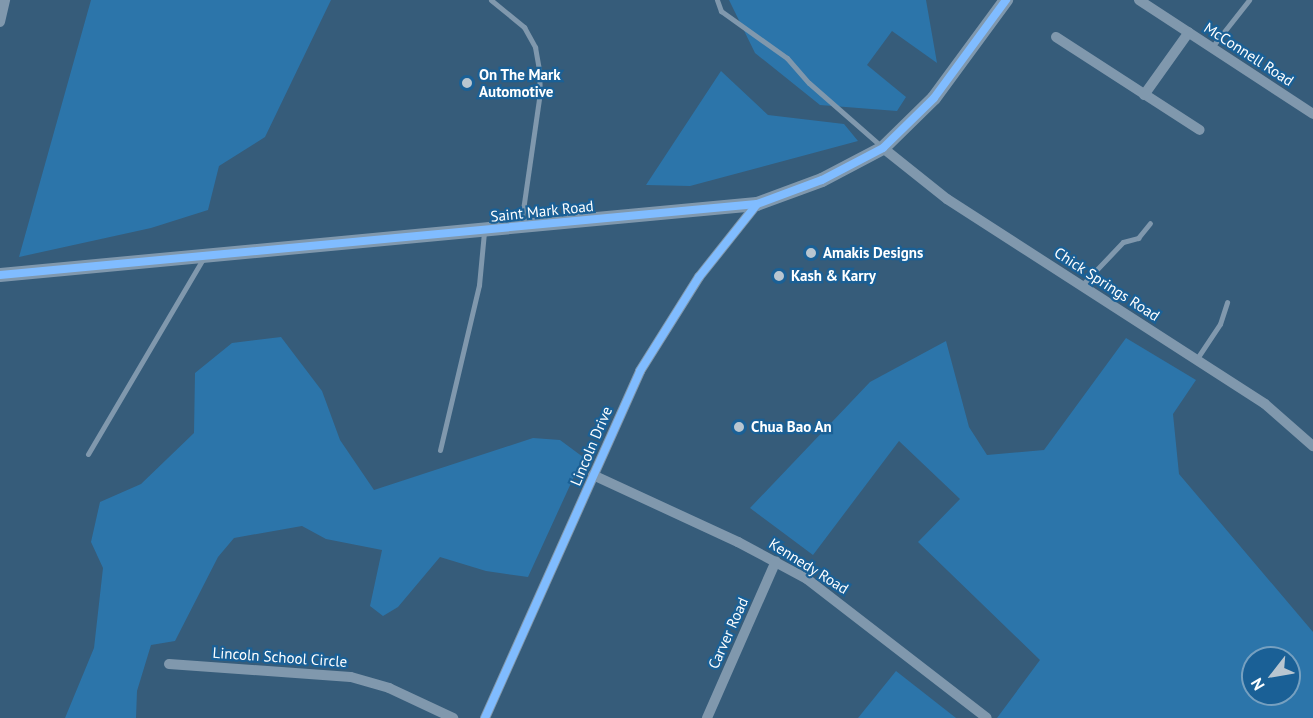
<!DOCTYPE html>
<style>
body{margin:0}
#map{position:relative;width:1313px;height:718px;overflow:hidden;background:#365c7a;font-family:"PT Sans",sans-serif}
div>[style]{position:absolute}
.green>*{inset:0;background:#2c75aa}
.service>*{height:5px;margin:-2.5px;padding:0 2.5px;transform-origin:2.5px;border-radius:2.5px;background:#8098ad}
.minor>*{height:10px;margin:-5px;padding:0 5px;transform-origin:5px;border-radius:5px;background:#8098ad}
.tertiary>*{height:14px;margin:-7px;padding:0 7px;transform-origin:7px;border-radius:7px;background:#8098ad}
.cycleway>*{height:8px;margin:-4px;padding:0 4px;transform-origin:4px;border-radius:4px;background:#80bcff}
.dots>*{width:16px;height:16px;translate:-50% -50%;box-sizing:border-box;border:3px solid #1a6096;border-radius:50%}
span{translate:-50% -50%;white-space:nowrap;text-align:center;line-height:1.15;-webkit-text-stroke:4.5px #1a6096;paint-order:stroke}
.street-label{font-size:15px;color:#fff}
.poi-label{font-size:15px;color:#fff;font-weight:700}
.left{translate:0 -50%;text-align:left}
.north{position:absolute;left:1241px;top:646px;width:60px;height:60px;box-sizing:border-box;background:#1a6096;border:2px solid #76a0c0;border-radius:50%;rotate:239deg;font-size:16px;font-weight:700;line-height:24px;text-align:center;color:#fff}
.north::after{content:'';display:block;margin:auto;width:21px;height:27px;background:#b9c6d0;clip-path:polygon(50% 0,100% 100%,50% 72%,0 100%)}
</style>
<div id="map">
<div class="green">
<i style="clip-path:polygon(91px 0,331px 0,265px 137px,219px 166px,208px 210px,151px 228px,19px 257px)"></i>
<i style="clip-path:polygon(729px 0,926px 0,937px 63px,892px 31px,867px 65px,906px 97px,897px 111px,820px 105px,755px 53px)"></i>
<i style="clip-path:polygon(721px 71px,768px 115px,844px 124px,858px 141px,690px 186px,646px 185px)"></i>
<i style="clip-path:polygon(281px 337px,322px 391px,340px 440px,374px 490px,533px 438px,560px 440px,583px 457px,528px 577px,486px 571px,440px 557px,398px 607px,383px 616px,370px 606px,382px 550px,326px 539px,302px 526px,234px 538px,218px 557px,175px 641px,151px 645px,137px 691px,136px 718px,65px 718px,94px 648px,103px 568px,91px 542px,100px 502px,141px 484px,194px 433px,195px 373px,232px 343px)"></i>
<i style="clip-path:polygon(evenodd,1126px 338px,1196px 380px,1173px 414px,1179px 474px,1313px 632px,1313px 718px,997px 718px,1040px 660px,918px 542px,960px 499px,899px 441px,813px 555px,750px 508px,870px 382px,946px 341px,969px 427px,987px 455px,1044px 450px,1126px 338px,1253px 658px,1289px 658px,1289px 694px,1253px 694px,1253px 658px)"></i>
<i style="clip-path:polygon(896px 671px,956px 718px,858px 718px)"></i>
</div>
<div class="service">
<i style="left:491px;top:0;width:43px;rotate:39.3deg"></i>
<i style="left:524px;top:27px;width:23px;rotate:61deg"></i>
<i style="left:535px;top:47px;width:22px;rotate:80deg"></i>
<i style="left:539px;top:69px;width:23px;rotate:88deg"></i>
<i style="left:540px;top:92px;width:133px;rotate:98.2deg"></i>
<i style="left:717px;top:0;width:12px;rotate:70deg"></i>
<i style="left:721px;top:11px;width:81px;rotate:35.5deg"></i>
<i style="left:787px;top:58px;width:33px;rotate:49deg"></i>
<i style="left:809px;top:83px;width:97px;rotate:41.2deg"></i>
<i style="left:1212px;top:47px;width:60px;rotate:-51.8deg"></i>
<i style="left:1082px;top:285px;width:59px;rotate:-46.4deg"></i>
<i style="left:1123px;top:242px;width:16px;rotate:-15deg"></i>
<i style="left:1138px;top:238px;width:19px;rotate:-51deg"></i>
<i style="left:1196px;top:360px;width:43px;rotate:-56.3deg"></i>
<i style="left:1220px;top:324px;width:23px;rotate:-72deg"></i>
<i style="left:440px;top:450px;width:170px;rotate:-76.7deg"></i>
<i style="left:479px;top:285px;width:53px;rotate:-84.6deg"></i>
<i style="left:88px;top:454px;width:226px;rotate:-59.5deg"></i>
</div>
<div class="minor">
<i style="left:1139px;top:0;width:208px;rotate:33.2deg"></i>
<i style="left:0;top:22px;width:23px;rotate:-77deg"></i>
<i style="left:1056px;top:37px;width:171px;rotate:32.9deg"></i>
<i style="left:1144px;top:95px;width:77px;rotate:-54.5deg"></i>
<i style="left:883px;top:148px;width:82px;rotate:38.6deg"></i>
<i style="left:947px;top:199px;width:378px;rotate:32.8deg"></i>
<i style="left:1265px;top:404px;width:64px;rotate:41.2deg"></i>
<i style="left:593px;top:475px;width:160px;rotate:24.8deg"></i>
<i style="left:738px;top:542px;width:78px;rotate:28.2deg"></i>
<i style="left:807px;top:579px;width:227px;rotate:37.7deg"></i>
<i style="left:169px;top:664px;width:182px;rotate:4.1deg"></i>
<i style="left:351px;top:677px;width:40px;rotate:16deg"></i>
<i style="left:389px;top:688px;width:71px;rotate:25.1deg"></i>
<i style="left:485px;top:718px;width:380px;rotate:-65.9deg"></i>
<i style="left:640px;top:371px;width:111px;rotate:-57.9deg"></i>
<i style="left:699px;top:277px;width:93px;rotate:-51.5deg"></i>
<i style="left:707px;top:718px;width:171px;rotate:-66.3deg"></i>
</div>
<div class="tertiary">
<i style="left:0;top:275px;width:760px;rotate:-5.36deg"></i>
<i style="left:757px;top:204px;width:69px;rotate:-20.3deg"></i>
<i style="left:822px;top:180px;width:69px;rotate:-27.7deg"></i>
<i style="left:883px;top:148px;width:71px;rotate:-44.4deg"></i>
<i style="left:934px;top:98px;width:122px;rotate:-53.7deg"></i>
</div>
<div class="cycleway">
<i style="left:0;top:275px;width:760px;rotate:-5.36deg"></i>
<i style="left:757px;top:204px;width:69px;rotate:-20.3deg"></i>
<i style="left:822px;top:180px;width:69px;rotate:-27.7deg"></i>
<i style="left:883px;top:148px;width:71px;rotate:-44.4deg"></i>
<i style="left:934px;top:98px;width:122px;rotate:-53.7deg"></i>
<i style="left:485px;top:718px;width:380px;rotate:-65.9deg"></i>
<i style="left:640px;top:371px;width:111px;rotate:-57.9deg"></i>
<i style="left:699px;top:277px;width:93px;rotate:-51.5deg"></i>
</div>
<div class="dots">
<i style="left:467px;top:83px;background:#b9c6d0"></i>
<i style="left:811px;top:253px;background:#b9c6d0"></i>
<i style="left:779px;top:276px;background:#b9c6d0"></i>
<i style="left:739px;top:427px;background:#b9c6d0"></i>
</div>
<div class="street-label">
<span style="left:1249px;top:54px;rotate:33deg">McConnell Road</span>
<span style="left:542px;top:211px;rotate:-6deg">Saint Mark Road</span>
<span style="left:1107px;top:284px;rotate:33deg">Chick Springs Road</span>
<span style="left:591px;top:446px;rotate:-67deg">Lincoln Drive</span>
<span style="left:809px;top:566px;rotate:32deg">Kennedy Road</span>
<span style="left:728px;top:633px;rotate:-66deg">Carver Road</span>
<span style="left:280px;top:657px;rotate:4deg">Lincoln School Circle</span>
</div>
<div class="poi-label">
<span class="left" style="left:479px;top:83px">On The Mark<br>Automotive</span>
<span class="left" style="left:823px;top:253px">Amakis Designs</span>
<span class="left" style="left:791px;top:276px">Kash &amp; Karry</span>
<span class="left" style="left:751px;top:427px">Chua Bao An</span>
</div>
<div class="north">N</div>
</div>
